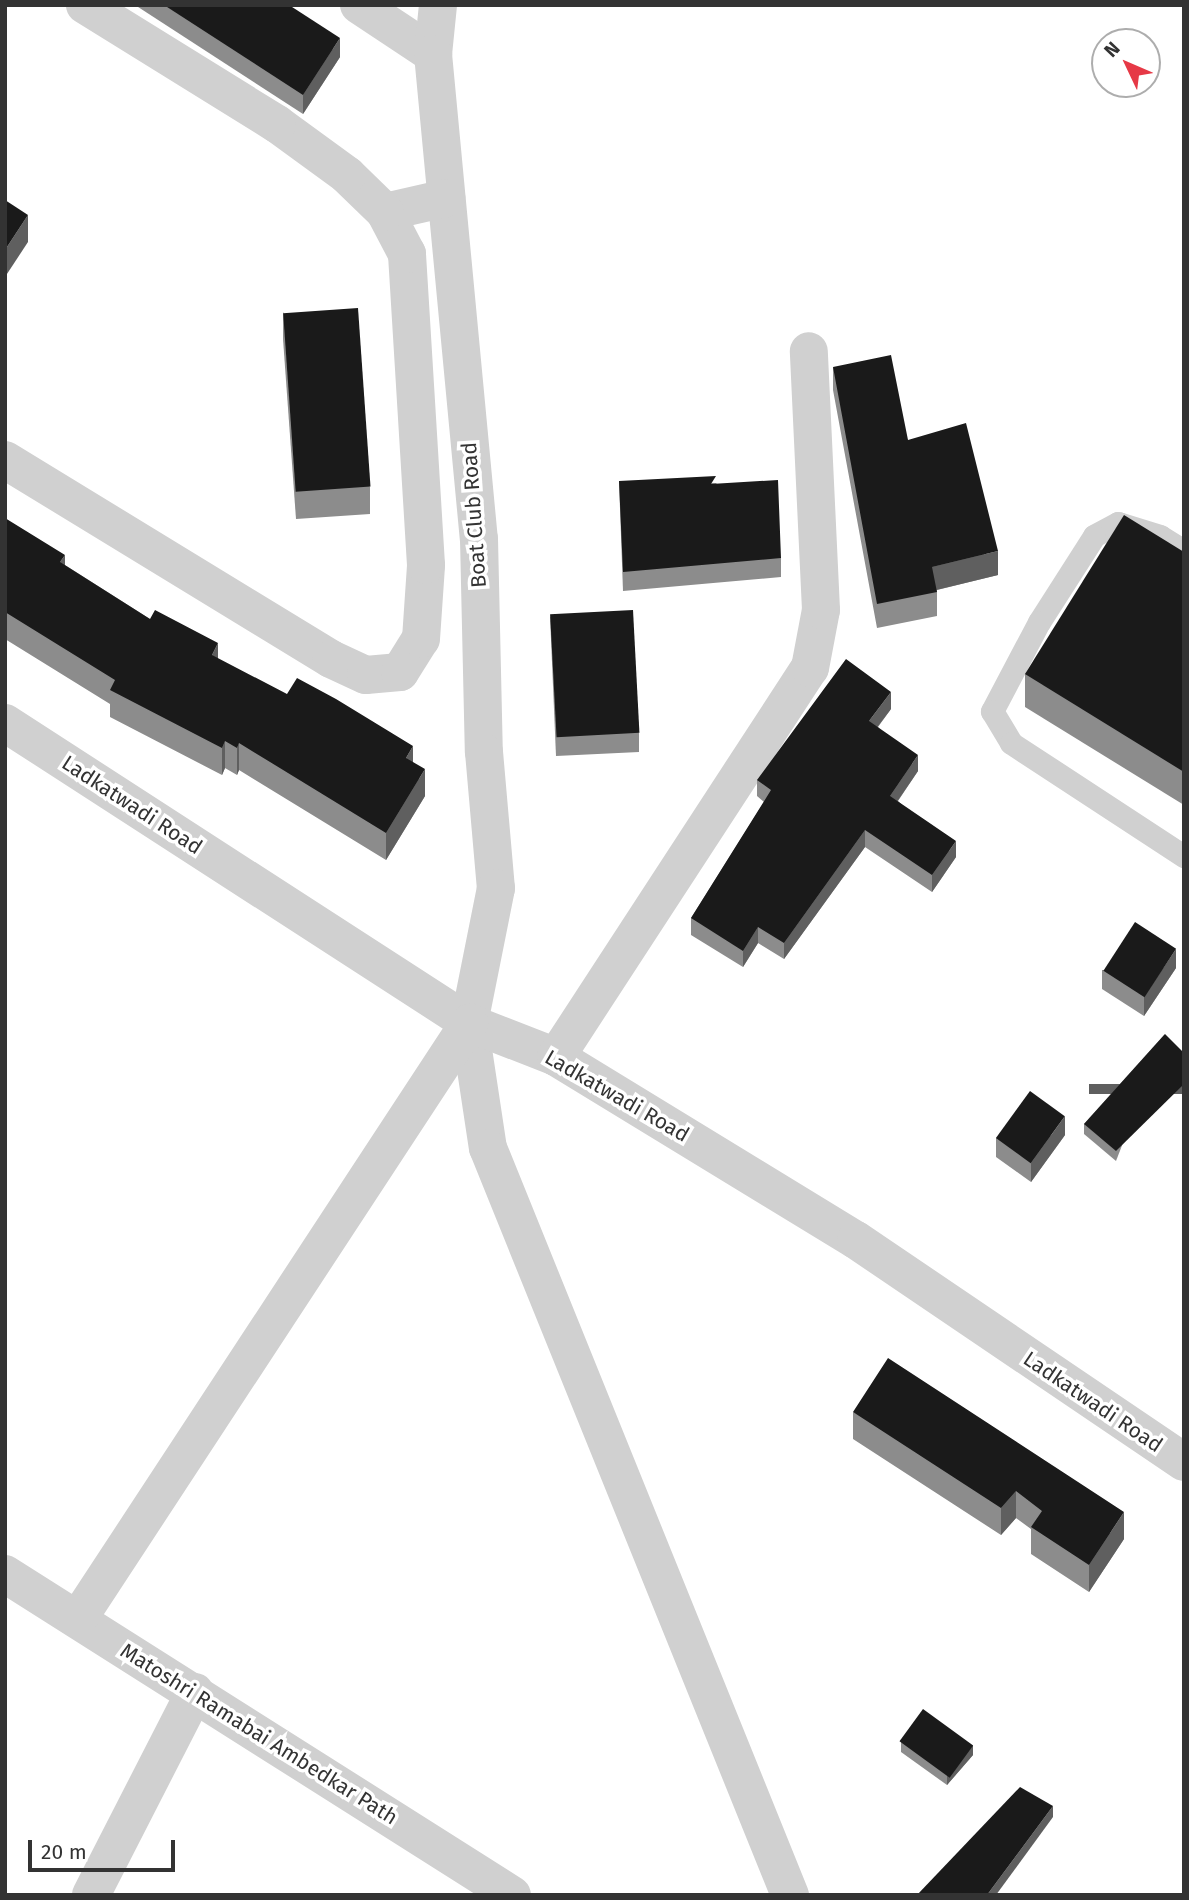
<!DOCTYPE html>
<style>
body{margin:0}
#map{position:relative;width:1189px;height:1900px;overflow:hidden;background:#fff;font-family:"Fira Sans",sans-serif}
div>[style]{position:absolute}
.service>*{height:23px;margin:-11.5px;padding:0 11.5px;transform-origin:11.5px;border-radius:11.5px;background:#d0d0d0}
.minor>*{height:38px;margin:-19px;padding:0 19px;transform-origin:19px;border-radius:19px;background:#d0d0d0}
.wall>*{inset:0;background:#8c8c8c}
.shaded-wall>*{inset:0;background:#5f5f5f;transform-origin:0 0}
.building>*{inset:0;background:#1a1a1a;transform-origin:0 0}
span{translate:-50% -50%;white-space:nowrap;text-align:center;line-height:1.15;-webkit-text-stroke:7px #fff;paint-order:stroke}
.street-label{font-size:21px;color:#333}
.frame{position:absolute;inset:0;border:7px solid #333;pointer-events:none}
.north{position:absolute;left:1091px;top:28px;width:70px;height:70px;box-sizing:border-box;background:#fff;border:2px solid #adadad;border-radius:50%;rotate:314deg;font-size:19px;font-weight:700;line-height:28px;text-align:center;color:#333}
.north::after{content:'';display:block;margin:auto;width:24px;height:32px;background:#e63946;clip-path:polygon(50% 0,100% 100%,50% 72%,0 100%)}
.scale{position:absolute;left:28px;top:1840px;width:147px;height:32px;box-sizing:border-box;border:4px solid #333;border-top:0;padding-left:9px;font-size:21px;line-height:24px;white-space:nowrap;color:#333;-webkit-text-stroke:5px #fff;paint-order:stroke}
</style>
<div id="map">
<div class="service">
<i style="left:1184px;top:551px;width:28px;rotate:-148deg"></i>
<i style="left:1160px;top:536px;width:44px;rotate:-162.8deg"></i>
<i style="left:1118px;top:523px;width:27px;rotate:152deg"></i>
<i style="left:1094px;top:536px;width:102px;rotate:122.6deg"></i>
<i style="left:1039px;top:622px;width:101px;rotate:117.8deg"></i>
<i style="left:992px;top:711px;width:37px;rotate:59deg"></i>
<i style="left:1011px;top:743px;width:207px;rotate:33.2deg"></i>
</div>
<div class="minor">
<i style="left:359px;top:5px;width:89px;rotate:33.5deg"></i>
<i style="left:438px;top:5px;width:49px;rotate:95.8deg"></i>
<i style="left:433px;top:54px;width:487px;rotate:84.6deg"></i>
<i style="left:479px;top:539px;width:213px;rotate:88.7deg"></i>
<i style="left:484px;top:752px;width:137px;rotate:85deg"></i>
<i style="left:496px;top:888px;width:138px;rotate:101.3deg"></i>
<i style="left:469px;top:1023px;width:126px;rotate:81.4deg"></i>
<i style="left:488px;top:1148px;width:806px;rotate:67.99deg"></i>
<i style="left:385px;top:212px;width:63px;rotate:-12.9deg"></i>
<i style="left:5px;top:460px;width:382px;rotate:31.4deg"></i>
<i style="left:331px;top:659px;width:38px;rotate:25deg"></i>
<i style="left:366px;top:675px;width:34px;rotate:-5deg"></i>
<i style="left:400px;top:672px;width:39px;rotate:-58deg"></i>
<i style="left:421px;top:639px;width:74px;rotate:-86.1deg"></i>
<i style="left:426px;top:565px;width:312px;rotate:-93.5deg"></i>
<i style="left:407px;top:254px;width:47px;rotate:-117.6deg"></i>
<i style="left:385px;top:212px;width:53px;rotate:-135.8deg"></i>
<i style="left:347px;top:175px;width:87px;rotate:-143.9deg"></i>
<i style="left:277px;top:124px;width:226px;rotate:-148.2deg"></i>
<i style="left:5px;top:723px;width:553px;rotate:32.88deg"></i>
<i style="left:469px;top:1023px;width:93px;rotate:21.3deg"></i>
<i style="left:556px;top:1057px;width:351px;rotate:31.4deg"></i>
<i style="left:856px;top:1240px;width:396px;rotate:34.1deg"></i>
<i style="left:556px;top:1057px;width:465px;rotate:-56.9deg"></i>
<i style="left:810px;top:668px;width:59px;rotate:-79.3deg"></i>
<i style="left:821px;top:610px;width:259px;rotate:-92.7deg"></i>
<i style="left:5px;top:1574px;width:600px;rotate:32.34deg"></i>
<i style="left:78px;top:1619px;width:713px;rotate:-56.73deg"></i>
<i style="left:91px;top:1895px;width:228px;rotate:-62.9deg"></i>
</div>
<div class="wall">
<i style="clip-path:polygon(135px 5px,289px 5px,340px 57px,303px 114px)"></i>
<i style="clip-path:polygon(283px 312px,370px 487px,370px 514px,296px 519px,283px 339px)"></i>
<i style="clip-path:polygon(833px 367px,908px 440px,998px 575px,937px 590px,937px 616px,877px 628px,833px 390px)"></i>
<i style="clip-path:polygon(619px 481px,716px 483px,781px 558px,781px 577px,623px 591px)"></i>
<i style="clip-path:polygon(5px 518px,65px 565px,150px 619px,218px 659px,413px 762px,425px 796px,386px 860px,239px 770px,237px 775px,225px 768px,222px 775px,110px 717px,110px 704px,5px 639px)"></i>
<i style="clip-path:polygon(1184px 552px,1184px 805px,1025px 707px,1025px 674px)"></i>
<i style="clip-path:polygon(550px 616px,639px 733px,639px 752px,556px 756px)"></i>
<i style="clip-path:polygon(891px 709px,878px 727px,918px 771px,898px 801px,956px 857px,932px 892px,865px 847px,784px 959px,758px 943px,743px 967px,691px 935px,691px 918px,764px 802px,757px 796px,757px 780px)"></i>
<i style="clip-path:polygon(1176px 968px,1144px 1016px,1102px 989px,1102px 970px)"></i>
<i style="clip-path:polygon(1165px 1034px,1116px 1161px,1084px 1134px,1084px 1124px)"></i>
<i style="clip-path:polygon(1065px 1135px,1031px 1182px,996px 1157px,996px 1138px)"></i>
<i style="clip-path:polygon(853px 1412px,1124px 1539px,1089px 1592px,1031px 1554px,1031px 1529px,1016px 1518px,1001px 1535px,853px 1439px)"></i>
<i style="clip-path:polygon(901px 1742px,973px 1755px,947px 1785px,901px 1752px)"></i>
</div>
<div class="shaded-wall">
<i style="clip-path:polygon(340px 38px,340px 57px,303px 114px,303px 95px)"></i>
<i style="clip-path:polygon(28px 215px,28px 242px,5px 277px,5px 250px)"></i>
<i style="clip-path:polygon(998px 551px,998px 575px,932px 591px,932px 567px)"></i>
<i style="clip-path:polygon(65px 555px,65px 582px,60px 562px)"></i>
<i style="clip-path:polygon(218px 643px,218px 670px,212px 655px)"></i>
<i style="clip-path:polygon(891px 692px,891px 709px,869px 738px,869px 721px)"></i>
<i style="clip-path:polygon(225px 741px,225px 768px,222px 775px,222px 748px)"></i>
<i style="clip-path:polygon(239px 743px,239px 770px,237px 775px,237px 748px)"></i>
<i style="clip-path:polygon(413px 746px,413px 773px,406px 758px)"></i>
<i style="clip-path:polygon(918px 755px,918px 771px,890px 812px,890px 796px)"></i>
<i style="clip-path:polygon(425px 769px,425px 796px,386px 860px,386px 833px)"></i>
<i style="clip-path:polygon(865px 830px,865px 847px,784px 959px,784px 943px)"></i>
<i style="clip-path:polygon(956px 841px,956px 857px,932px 892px,932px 875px)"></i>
<i style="clip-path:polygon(758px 927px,758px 943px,743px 967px,743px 951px)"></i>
<i style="clip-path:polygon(1176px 949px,1176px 968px,1144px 1016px,1144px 997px)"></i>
<i style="left:1184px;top:1084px;width:10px;height:95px;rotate:90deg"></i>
<i style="clip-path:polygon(1065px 1116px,1065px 1135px,1031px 1182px,1031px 1163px)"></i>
<i style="clip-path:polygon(1016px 1491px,1016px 1518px,1001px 1535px,1001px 1508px)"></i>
<i style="clip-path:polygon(1124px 1512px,1124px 1539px,1089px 1592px,1089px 1565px)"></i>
<i style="clip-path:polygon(973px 1745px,973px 1755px,947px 1785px,947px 1775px)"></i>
<i style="clip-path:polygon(1053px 1806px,1053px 1817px,996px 1895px,987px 1895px)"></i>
</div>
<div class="building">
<i style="clip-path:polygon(164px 5px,289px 5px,340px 38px,303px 95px)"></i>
<i style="clip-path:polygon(5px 200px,28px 215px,5px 250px)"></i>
<i style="left:358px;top:308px;width:179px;height:75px;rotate:86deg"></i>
<i style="clip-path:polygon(891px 355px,908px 440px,966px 423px,998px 551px,932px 567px,937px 592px,877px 604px,833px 367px)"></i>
<i style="clip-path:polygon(716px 476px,711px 484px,778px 480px,781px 558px,623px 572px,619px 481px)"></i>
<i style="clip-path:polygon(1124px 515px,1184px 552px,1184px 772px,1025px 674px)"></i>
<i style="clip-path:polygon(5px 518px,65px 555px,60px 562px,150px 619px,155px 610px,218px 643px,212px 655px,287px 694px,297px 678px,336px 699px,413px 746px,406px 758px,425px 769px,386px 833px,239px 743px,237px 748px,225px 741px,222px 748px,110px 690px,115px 680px,5px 612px)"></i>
<i style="left:633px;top:610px;width:123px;height:83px;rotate:87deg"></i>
<i style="clip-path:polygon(846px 659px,891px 692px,869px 721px,918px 755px,890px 796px,956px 841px,932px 875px,865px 830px,784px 943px,758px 927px,743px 951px,691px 918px,771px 790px,757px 780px)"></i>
<i style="left:1135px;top:922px;width:49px;height:58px;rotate:33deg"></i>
<i style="clip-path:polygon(1165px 1034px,1184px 1053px,1184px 1084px,1116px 1151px,1084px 1124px)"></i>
<i style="left:1030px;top:1091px;width:43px;height:58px;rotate:36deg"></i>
<i style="clip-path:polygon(888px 1358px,1124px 1512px,1089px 1565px,1031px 1527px,1042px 1511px,1016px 1491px,1001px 1508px,853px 1412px)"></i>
<i style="left:923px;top:1709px;width:62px;height:40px;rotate:36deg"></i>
<i style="clip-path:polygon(1020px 1787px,1053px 1806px,987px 1895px,917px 1895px)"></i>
</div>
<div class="street-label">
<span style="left:474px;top:515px;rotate:-94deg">Boat Club Road</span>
<span style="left:132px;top:805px;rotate:33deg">Ladkatwadi Road</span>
<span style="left:617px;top:1096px;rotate:30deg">Ladkatwadi Road</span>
<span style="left:1093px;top:1402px;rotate:34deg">Ladkatwadi Road</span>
<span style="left:259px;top:1734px;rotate:32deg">Matoshri Ramabai Ambedkar Path</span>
</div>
<div class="frame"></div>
<div class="north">N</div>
<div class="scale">20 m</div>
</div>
